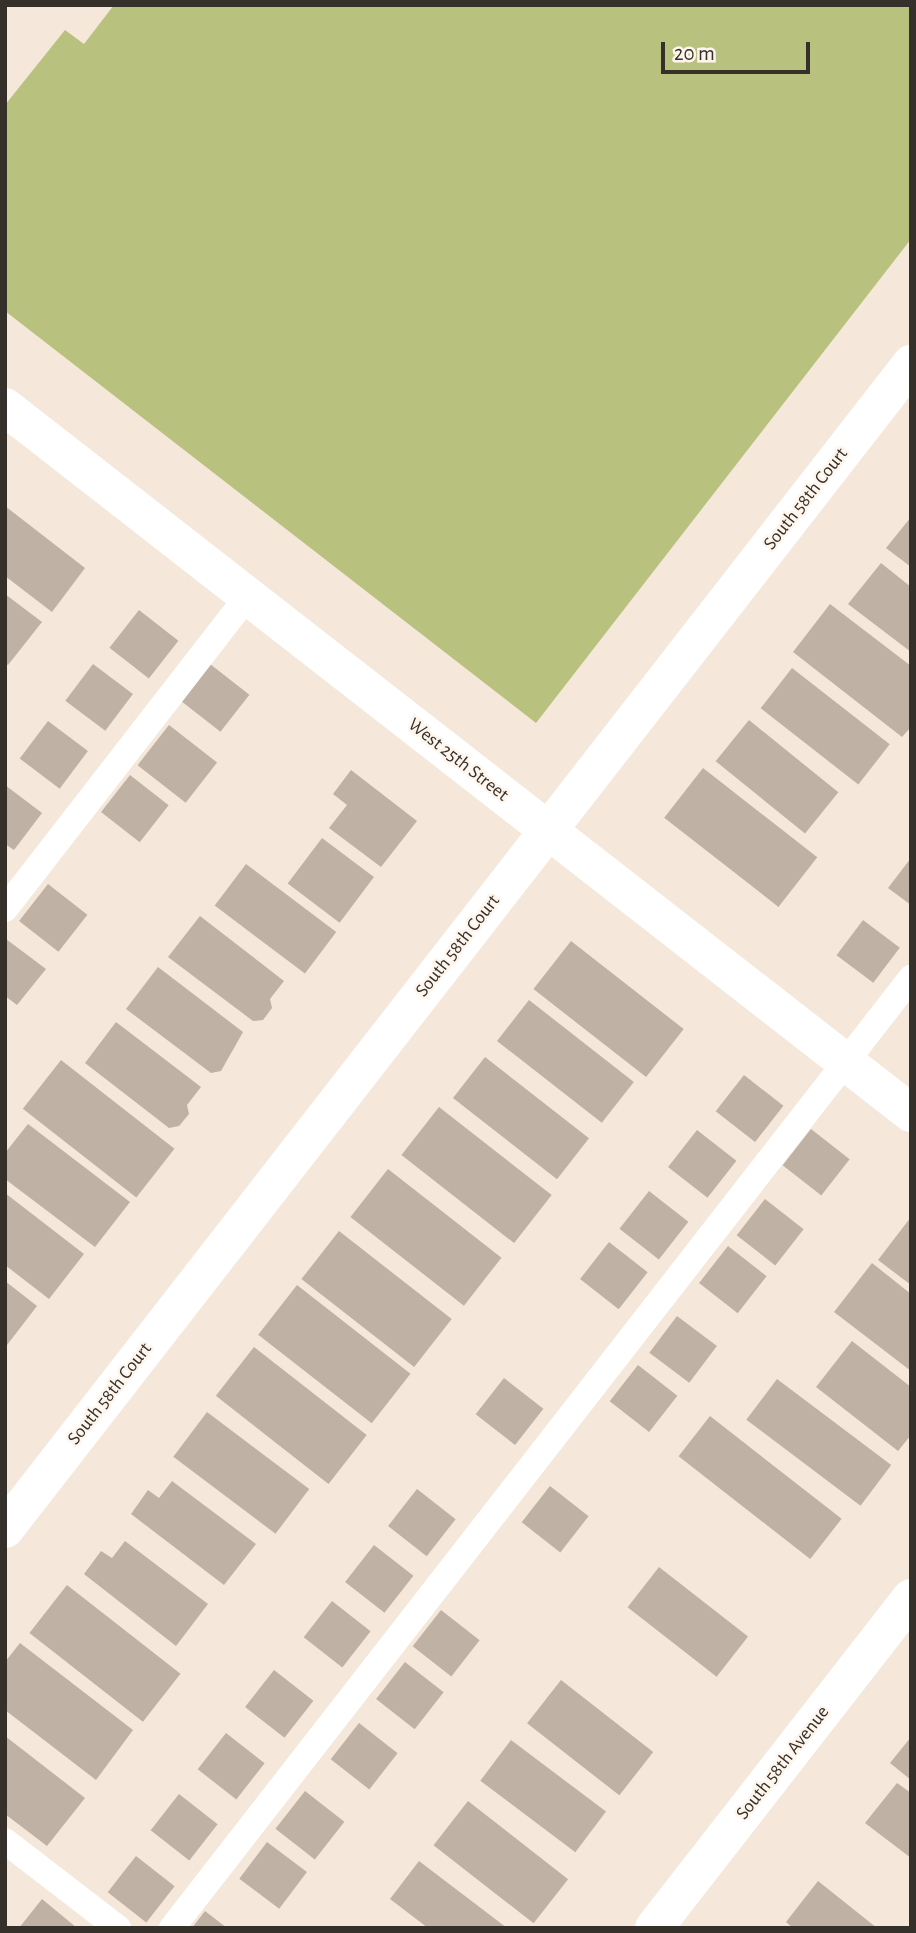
<!DOCTYPE html>
<style>
body{margin:0}
#map{position:relative;width:916px;height:1933px;overflow:hidden;background:#f5e7d9;font-family:"Alegreya Sans",sans-serif}
div>[style]{position:absolute}
.green>*{inset:0;background:#b9c17f}
.building>*{inset:0;background:#bfb1a4;transform-origin:0 0}
.service>*{height:26px;margin:-13px;padding:0 13px;transform-origin:13px;border-radius:13px;background:#fff}
.minor>*{height:38px;margin:-19px;padding:0 19px;transform-origin:19px;border-radius:19px;background:#fff}
span{translate:-50% -50%;white-space:nowrap;text-align:center;line-height:1.15;-webkit-text-stroke:5px #fef5ed;paint-order:stroke}
.street-label{font-size:19px;color:#35302a}
.frame{position:absolute;inset:0;border:7px solid #35302a;pointer-events:none}
.scale{position:absolute;left:661px;top:42px;width:149px;height:32px;box-sizing:border-box;border:4px solid #35302a;border-top:0;padding-left:9px;font-size:21px;line-height:24px;white-space:nowrap;color:#35302a;-webkit-text-stroke:5px #fef5ed;paint-order:stroke}
</style>
<div id="map">
<div class="green">
<i style="clip-path:polygon(114px 5px,911px 5px,911px 239px,536px 723px,5px 311px,5px 105px,65px 30px,84px 44px)"></i>
</div>
<div class="building">
<i style="clip-path:polygon(5px 506px,85px 568px,52px 612px,5px 576px)"></i>
<i style="clip-path:polygon(911px 517px,911px 567px,886px 548px)"></i>
<i style="clip-path:polygon(881px 563px,911px 587px,911px 652px,848px 604px)"></i>
<i style="clip-path:polygon(5px 594px,42px 622px,8px 665px,5px 663px)"></i>
<i style="clip-path:polygon(830px 604px,911px 666px,911px 727px,902px 737px,793px 652px)"></i>
<i style="left:139px;top:610px;width:50px;height:48px;rotate:38deg"></i>
<i style="left:93px;top:664px;width:50px;height:46px;rotate:37deg"></i>
<i style="left:210px;top:664px;width:50px;height:47px;rotate:38deg"></i>
<i style="left:792px;top:668px;width:124px;height:51px;rotate:38deg"></i>
<i style="left:749px;top:720px;width:115px;height:53px;rotate:39deg"></i>
<i style="left:48px;top:721px;width:50px;height:47px;rotate:37deg"></i>
<i style="left:169px;top:725px;width:61px;height:51px;rotate:38deg"></i>
<i style="left:703px;top:768px;width:145px;height:63px;rotate:38deg"></i>
<i style="clip-path:polygon(351px 770px,417px 821px,381px 867px,329px 828px,347px 805px,333px 794px)"></i>
<i style="left:130px;top:775px;width:49px;height:47px;rotate:38deg"></i>
<i style="clip-path:polygon(5px 785px,42px 813px,14px 850px,5px 844px)"></i>
<i style="left:322px;top:838px;width:65px;height:57px;rotate:37deg"></i>
<i style="clip-path:polygon(911px 858px,911px 905px,888px 888px)"></i>
<i style="left:246px;top:864px;width:113px;height:52px;rotate:37deg"></i>
<i style="left:48px;top:884px;width:50px;height:47px;rotate:38deg"></i>
<i style="clip-path:polygon(200px 916px,284px 981px,270px 999px,272px 1008px,263px 1020px,253px 1021px,168px 957px)"></i>
<i style="left:863px;top:920px;width:46px;height:44px;rotate:37deg"></i>
<i style="clip-path:polygon(6px 939px,46px 969px,17px 1005px,5px 996px)"></i>
<i style="left:571px;top:941px;width:143px;height:61px;rotate:38deg"></i>
<i style="clip-path:polygon(158px 967px,243px 1032px,221px 1071px,211px 1073px,126px 1009px)"></i>
<i style="left:529px;top:1000px;width:133px;height:52px;rotate:38deg"></i>
<i style="clip-path:polygon(116px 1022px,201px 1087px,187px 1105px,189px 1114px,179px 1126px,169px 1128px,85px 1063px)"></i>
<i style="left:485px;top:1057px;width:132px;height:52px;rotate:38deg"></i>
<i style="left:61px;top:1060px;width:144px;height:62px;rotate:38deg"></i>
<i style="left:744px;top:1075px;width:50px;height:46px;rotate:38deg"></i>
<i style="left:439px;top:1107px;width:143px;height:61px;rotate:38deg"></i>
<i style="clip-path:polygon(28px 1124px,130px 1202px,95px 1247px,5px 1179px,5px 1153px)"></i>
<i style="left:811px;top:1129px;width:49px;height:46px;rotate:38deg"></i>
<i style="left:697px;top:1130px;width:50px;height:47px;rotate:38deg"></i>
<i style="left:388px;top:1169px;width:144px;height:61px;rotate:38deg"></i>
<i style="left:649px;top:1191px;width:50px;height:48px;rotate:38deg"></i>
<i style="clip-path:polygon(5px 1193px,84px 1254px,49px 1299px,5px 1265px)"></i>
<i style="left:765px;top:1199px;width:49px;height:46px;rotate:38deg"></i>
<i style="clip-path:polygon(911px 1217px,911px 1285px,878px 1260px)"></i>
<i style="left:339px;top:1231px;width:143px;height:61px;rotate:38deg"></i>
<i style="left:609px;top:1242px;width:49px;height:47px;rotate:38deg"></i>
<i style="left:728px;top:1246px;width:49px;height:47px;rotate:38deg"></i>
<i style="clip-path:polygon(872px 1263px,911px 1294px,911px 1371px,834px 1312px)"></i>
<i style="clip-path:polygon(5px 1281px,37px 1306px,7px 1345px,5px 1343px)"></i>
<i style="left:297px;top:1285px;width:144px;height:63px;rotate:38deg"></i>
<i style="left:677px;top:1316px;width:50px;height:46px;rotate:37deg"></i>
<i style="clip-path:polygon(852px 1341px,911px 1387px,911px 1435px,898px 1451px,816px 1387px)"></i>
<i style="left:254px;top:1347px;width:143px;height:62px;rotate:38deg"></i>
<i style="left:638px;top:1365px;width:50px;height:46px;rotate:38deg"></i>
<i style="left:504px;top:1378px;width:50px;height:46px;rotate:38deg"></i>
<i style="left:777px;top:1379px;width:143px;height:51px;rotate:37deg"></i>
<i style="left:207px;top:1412px;width:128px;height:56px;rotate:37deg"></i>
<i style="left:710px;top:1416px;width:167px;height:51px;rotate:38deg"></i>
<i style="clip-path:polygon(172px 1481px,256px 1544px,224px 1585px,131px 1514px,148px 1490px,159px 1498px)"></i>
<i style="left:550px;top:1486px;width:49px;height:46px;rotate:38deg"></i>
<i style="left:417px;top:1489px;width:49px;height:47px;rotate:38deg"></i>
<i style="clip-path:polygon(125px 1541px,208px 1604px,176px 1646px,84px 1574px,101px 1551px,112px 1558px)"></i>
<i style="left:374px;top:1545px;width:50px;height:47px;rotate:38deg"></i>
<i style="left:659px;top:1567px;width:113px;height:51px;rotate:38deg"></i>
<i style="left:67px;top:1585px;width:144px;height:61px;rotate:38deg"></i>
<i style="left:332px;top:1601px;width:49px;height:46px;rotate:38deg"></i>
<i style="left:441px;top:1610px;width:49px;height:46px;rotate:38deg"></i>
<i style="clip-path:polygon(20px 1643px,133px 1730px,96px 1780px,5px 1710px,5px 1662px)"></i>
<i style="left:405px;top:1662px;width:49px;height:47px;rotate:38deg"></i>
<i style="left:274px;top:1670px;width:50px;height:47px;rotate:38deg"></i>
<i style="left:561px;top:1680px;width:117px;height:55px;rotate:38deg"></i>
<i style="left:359px;top:1723px;width:49px;height:46px;rotate:38deg"></i>
<i style="left:226px;top:1733px;width:49px;height:46px;rotate:38deg"></i>
<i style="clip-path:polygon(5px 1736px,85px 1798px,47px 1846px,5px 1814px)"></i>
<i style="clip-path:polygon(911px 1737px,911px 1780px,890px 1763px)"></i>
<i style="left:511px;top:1740px;width:119px;height:51px;rotate:37deg"></i>
<i style="clip-path:polygon(897px 1783px,911px 1793px,911px 1858px,865px 1823px)"></i>
<i style="left:305px;top:1791px;width:50px;height:48px;rotate:38deg"></i>
<i style="left:179px;top:1794px;width:49px;height:46px;rotate:38deg"></i>
<i style="left:468px;top:1801px;width:127px;height:56px;rotate:38deg"></i>
<i style="left:267px;top:1842px;width:50px;height:46px;rotate:37deg"></i>
<i style="left:136px;top:1856px;width:49px;height:46px;rotate:38deg"></i>
<i style="clip-path:polygon(419px 1861px,507px 1928px,428px 1928px,390px 1899px)"></i>
<i style="clip-path:polygon(818px 1881px,877px 1928px,793px 1928px,786px 1922px)"></i>
<i style="clip-path:polygon(42px 1899px,77px 1928px,19px 1928px)"></i>
<i style="clip-path:polygon(205px 1911px,227px 1928px,192px 1928px)"></i>
</div>
<div class="service">
<i style="left:5px;top:909px;width:396px;rotate:-52.2deg"></i>
<i style="left:5px;top:1841px;width:143px;rotate:37.6deg"></i>
<i style="left:172px;top:1928px;width:1204px;rotate:-52.12deg"></i>
</div>
<div class="minor">
<i style="left:5px;top:407px;width:1149px;rotate:37.93deg"></i>
<i style="left:5px;top:1529px;width:1476px;rotate:-52.13deg"></i>
<i style="left:654px;top:1928px;width:418px;rotate:-52.1deg"></i>
</div>
<div class="street-label">
<span style="left:806px;top:499px;rotate:-52deg">South 58th Court</span>
<span style="left:458px;top:760px;rotate:38deg">West 25th Street</span>
<span style="left:458px;top:946px;rotate:-52deg">South 58th Court</span>
<span style="left:110px;top:1394px;rotate:-52deg">South 58th Court</span>
<span style="left:783px;top:1763px;rotate:-52deg">South 58th Avenue</span>
</div>
<div class="frame"></div>
<div class="scale">20 m</div>
</div>
